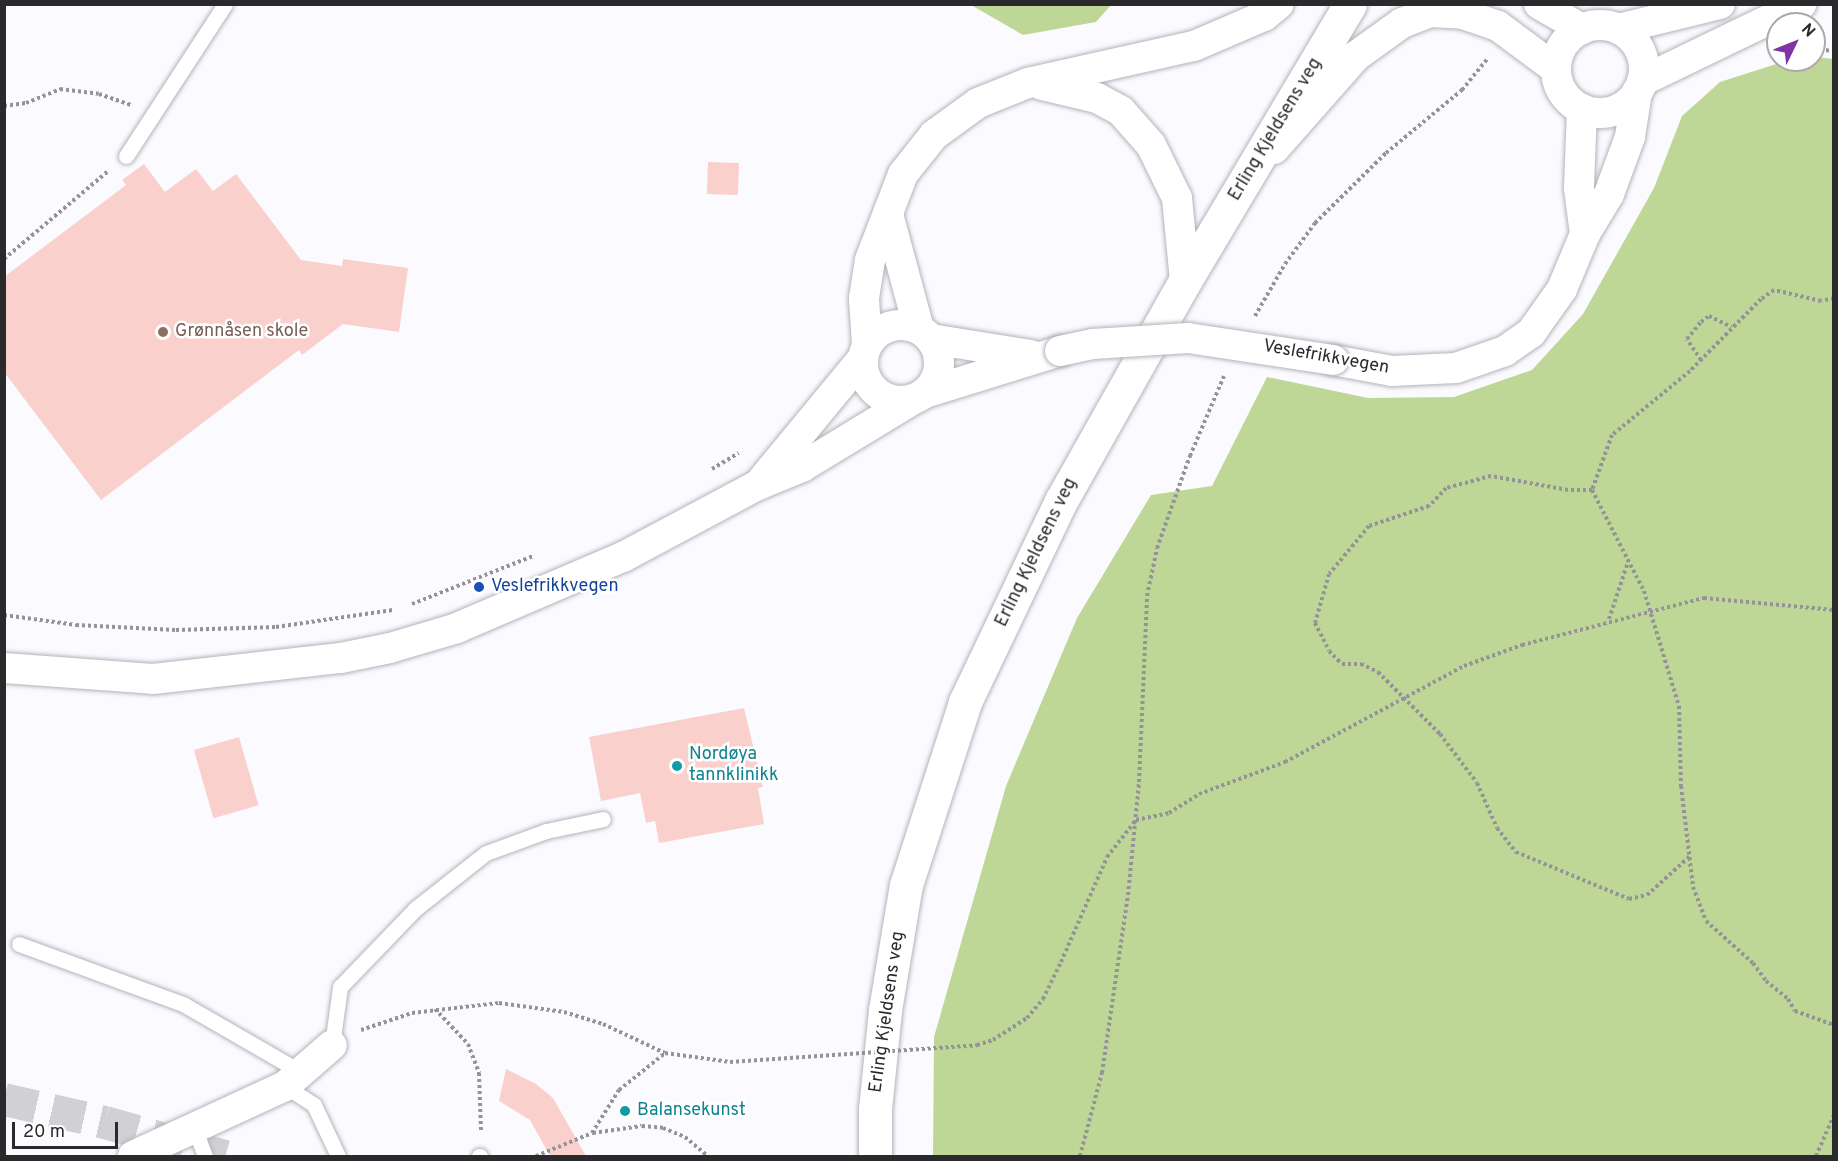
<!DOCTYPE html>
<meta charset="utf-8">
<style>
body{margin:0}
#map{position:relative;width:1838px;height:1161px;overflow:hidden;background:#fbfbff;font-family:Overpass,sans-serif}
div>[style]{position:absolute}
.green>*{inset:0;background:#bfd796}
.building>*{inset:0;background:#fad0cd;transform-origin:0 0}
.primary-tunnel>*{height:33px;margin-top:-16.5px;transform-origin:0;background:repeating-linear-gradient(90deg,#d1d1d5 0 33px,transparent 0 49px)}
.path>*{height:4px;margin-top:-2px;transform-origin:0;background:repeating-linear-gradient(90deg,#949497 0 3px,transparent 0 6px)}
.roads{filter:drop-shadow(0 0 2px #b3b3bc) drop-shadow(0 0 2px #b3b3bc)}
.lane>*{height:15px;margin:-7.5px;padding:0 7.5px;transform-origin:7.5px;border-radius:7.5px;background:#fff}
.street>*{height:30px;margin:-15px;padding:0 15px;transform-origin:15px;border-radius:15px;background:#fff}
.street>.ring{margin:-15px;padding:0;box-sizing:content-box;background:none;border:30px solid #fff;border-radius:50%}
.highway>*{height:33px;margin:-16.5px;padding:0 16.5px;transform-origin:16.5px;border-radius:16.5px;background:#fff}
.path-bridge>*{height:4px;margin-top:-2px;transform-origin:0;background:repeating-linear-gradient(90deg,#949497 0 3px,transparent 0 6px)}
.bridges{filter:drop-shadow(0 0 2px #b3b3bc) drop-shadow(0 0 2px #b3b3bc)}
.street-bridge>*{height:30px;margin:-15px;padding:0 15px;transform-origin:15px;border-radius:15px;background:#fff}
.dots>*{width:16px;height:16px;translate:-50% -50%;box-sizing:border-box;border:3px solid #fff;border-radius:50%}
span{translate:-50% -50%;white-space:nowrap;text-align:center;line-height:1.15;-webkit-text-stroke:5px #fff;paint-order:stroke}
.street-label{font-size:18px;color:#2a2a2d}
.education-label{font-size:18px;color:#785e54}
.left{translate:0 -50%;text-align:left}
.transit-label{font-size:18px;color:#164399}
.culture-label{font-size:18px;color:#0d838f}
.frame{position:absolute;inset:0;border:6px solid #2a2a2d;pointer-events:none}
.north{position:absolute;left:1766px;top:12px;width:60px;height:60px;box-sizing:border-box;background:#fff;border:2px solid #aaaaab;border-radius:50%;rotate:47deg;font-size:16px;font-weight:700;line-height:24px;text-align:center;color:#2a2a2d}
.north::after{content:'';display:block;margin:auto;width:21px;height:27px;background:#7f35a6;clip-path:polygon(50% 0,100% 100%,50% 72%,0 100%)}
.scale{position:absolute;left:12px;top:1122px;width:106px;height:27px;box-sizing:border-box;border:3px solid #2a2a2d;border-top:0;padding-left:8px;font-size:18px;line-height:21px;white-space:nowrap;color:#2a2a2d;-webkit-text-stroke:4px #fff;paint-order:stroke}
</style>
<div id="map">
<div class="green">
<i style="clip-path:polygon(971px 5px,1111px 5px,1096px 22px,1023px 35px)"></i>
<i style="clip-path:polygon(1814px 57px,1834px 59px,1833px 1156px,933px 1156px,934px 1037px,1006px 786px,1077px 618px,1151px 495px,1212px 486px,1267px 377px,1368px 398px,1454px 397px,1532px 370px,1583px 314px,1654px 188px,1682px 116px,1720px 82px,1789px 60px,1814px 60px)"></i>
</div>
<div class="building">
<i style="left:708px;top:162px;width:31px;height:32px;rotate:2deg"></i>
<i style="clip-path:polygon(144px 164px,165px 192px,196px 169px,213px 191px,236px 174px,301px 260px,342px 266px,343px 259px,408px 268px,399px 332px,343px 324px,302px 355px,299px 350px,101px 500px,4px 372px,4px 277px,126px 185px,122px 180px)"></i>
<i style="clip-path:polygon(744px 708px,763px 787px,758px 788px,764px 824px,659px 843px,655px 821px,646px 823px,640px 793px,601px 801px,589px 737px)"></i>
<i style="left:239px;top:737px;width:71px;height:47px;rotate:74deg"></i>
<i style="clip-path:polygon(506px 1069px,536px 1084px,553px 1098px,586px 1156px,550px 1156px,530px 1120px,499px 1101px)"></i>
</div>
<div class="primary-tunnel">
<i style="left:4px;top:1099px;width:104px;rotate:12.8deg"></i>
<i style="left:105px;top:1122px;width:125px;rotate:15.8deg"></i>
</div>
<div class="path">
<i style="left:1814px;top:49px;width:20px;rotate:6deg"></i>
<i style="left:4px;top:106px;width:22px;rotate:-8deg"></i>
<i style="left:26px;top:103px;width:37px;rotate:-22deg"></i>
<i style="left:60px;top:89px;width:39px;rotate:7deg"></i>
<i style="left:99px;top:94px;width:34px;rotate:19deg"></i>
<i style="left:4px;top:259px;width:135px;rotate:-40.2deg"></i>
<i style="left:1834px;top:298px;width:13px;rotate:167deg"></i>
<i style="left:1821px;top:301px;width:48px;rotate:-166.8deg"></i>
<i style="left:1774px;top:290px;width:16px;rotate:145deg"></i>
<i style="left:1761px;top:299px;width:101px;rotate:134.6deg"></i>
<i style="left:1690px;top:371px;width:101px;rotate:140.6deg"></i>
<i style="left:1612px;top:435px;width:59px;rotate:110deg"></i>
<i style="left:1592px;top:490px;width:114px;rotate:62.8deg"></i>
<i style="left:1644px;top:591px;width:120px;rotate:73.1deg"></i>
<i style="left:1679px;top:706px;width:80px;rotate:88.6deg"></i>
<i style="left:1681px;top:786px;width:102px;rotate:83.2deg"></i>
<i style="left:1693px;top:887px;width:36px;rotate:69deg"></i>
<i style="left:1706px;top:921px;width:63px;rotate:41.8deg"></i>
<i style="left:1753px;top:963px;width:22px;rotate:54deg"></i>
<i style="left:1766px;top:981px;width:28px;rotate:39deg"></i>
<i style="left:1788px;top:999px;width:14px;rotate:60deg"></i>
<i style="left:1795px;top:1011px;width:41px;rotate:19.7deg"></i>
<i style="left:1255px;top:316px;width:60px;rotate:-60deg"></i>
<i style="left:1285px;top:264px;width:51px;rotate:-53.8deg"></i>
<i style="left:1315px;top:223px;width:100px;rotate:-44.6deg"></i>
<i style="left:1386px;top:153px;width:99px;rotate:-39.7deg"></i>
<i style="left:1462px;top:90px;width:40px;rotate:-51deg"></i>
<i style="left:1701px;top:360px;width:25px;rotate:-124deg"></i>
<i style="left:1687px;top:339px;width:22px;rotate:-51deg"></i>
<i style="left:1701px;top:322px;width:10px;rotate:-37deg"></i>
<i style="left:1709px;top:316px;width:25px;rotate:26deg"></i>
<i style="left:712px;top:469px;width:31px;rotate:-31deg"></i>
<i style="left:1592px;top:490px;width:24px;rotate:180deg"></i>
<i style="left:1568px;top:490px;width:78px;rotate:-169.7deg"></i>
<i style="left:1491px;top:476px;width:47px;rotate:165.1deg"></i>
<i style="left:1446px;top:488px;width:25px;rotate:133deg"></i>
<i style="left:1429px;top:506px;width:63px;rotate:161.6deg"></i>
<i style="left:1369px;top:526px;width:62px;rotate:129.8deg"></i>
<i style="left:1329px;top:574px;width:51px;rotate:105.9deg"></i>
<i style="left:1315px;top:623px;width:31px;rotate:63deg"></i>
<i style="left:1329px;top:651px;width:18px;rotate:45deg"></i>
<i style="left:1342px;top:664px;width:19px"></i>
<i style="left:1361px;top:664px;width:19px;rotate:25deg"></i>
<i style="left:1378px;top:672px;width:88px;rotate:45deg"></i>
<i style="left:1440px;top:734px;width:61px;rotate:52.9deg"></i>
<i style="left:1477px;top:783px;width:49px;rotate:66deg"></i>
<i style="left:1497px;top:828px;width:31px;rotate:52deg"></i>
<i style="left:1516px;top:852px;width:122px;rotate:22.6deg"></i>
<i style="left:1629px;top:899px;width:18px;rotate:-13deg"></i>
<i style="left:1647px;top:895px;width:57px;rotate:-42.1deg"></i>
<i style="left:412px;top:604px;width:130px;rotate:-21.6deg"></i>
<i style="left:4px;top:615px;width:73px;rotate:7.9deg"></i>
<i style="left:76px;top:625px;width:100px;rotate:2.9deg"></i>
<i style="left:176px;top:630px;width:100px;rotate:-1.7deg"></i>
<i style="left:276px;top:627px;width:118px;rotate:-8.3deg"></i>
<i style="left:1609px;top:619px;width:60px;rotate:-71.6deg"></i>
<i style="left:1061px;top:962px;width:115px;rotate:-66.3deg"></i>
<i style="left:1107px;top:857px;width:47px;rotate:-51.9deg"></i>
<i style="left:1136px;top:820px;width:34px;rotate:-12deg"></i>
<i style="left:1169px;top:813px;width:36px;rotate:-32deg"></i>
<i style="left:1199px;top:794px;width:92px;rotate:-20.4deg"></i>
<i style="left:1285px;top:762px;width:203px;rotate:-28.2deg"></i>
<i style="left:1464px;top:666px;width:62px;rotate:-19.9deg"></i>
<i style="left:1522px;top:645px;width:188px;rotate:-14.5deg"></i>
<i style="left:1704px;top:598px;width:131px;rotate:5.3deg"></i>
<i style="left:435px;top:1009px;width:48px;rotate:46.7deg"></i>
<i style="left:468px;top:1044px;width:31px;rotate:69deg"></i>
<i style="left:479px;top:1073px;width:57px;rotate:88deg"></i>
<i style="left:361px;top:1030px;width:54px;rotate:-18.4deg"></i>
<i style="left:412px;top:1013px;width:88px;rotate:-6.6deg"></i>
<i style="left:499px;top:1003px;width:66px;rotate:7.9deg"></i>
<i style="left:564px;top:1012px;width:41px;rotate:17.1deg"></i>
<i style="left:603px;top:1024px;width:68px;rotate:25.1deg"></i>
<i style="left:665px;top:1053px;width:66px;rotate:7.9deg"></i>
<i style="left:593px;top:1133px;width:49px;rotate:-8.1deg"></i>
<i style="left:642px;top:1126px;width:21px;rotate:5deg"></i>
<i style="left:663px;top:1128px;width:24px;rotate:22deg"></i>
<i style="left:685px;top:1137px;width:30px;rotate:40deg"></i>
<i style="left:536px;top:1156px;width:61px;rotate:-22.3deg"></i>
<i style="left:592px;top:1133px;width:51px;rotate:-57.9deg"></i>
<i style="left:619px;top:1090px;width:58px;rotate:-38.7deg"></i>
<i style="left:1080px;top:1156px;width:86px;rotate:-75.2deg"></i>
<i style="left:1102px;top:1073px;width:180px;rotate:-81.7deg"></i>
<i style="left:1128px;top:895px;width:114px;rotate:-84.4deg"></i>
<i style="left:1139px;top:782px;width:186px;rotate:-87.5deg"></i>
<i style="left:1147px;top:596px;width:49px;rotate:-78.2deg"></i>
<i style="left:1157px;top:548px;width:98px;rotate:-70.3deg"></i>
<i style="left:1190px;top:456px;width:87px;rotate:-67deg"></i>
<i style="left:1816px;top:1156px;width:45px;rotate:-66.3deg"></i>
</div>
<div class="roads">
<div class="lane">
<i style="left:126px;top:156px;width:181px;rotate:-56.9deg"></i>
<i style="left:19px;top:944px;width:175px;rotate:20.1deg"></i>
<i style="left:183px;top:1004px;width:136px;rotate:30deg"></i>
<i style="left:332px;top:1045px;width:59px;rotate:-82.1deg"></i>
<i style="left:340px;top:987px;width:108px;rotate:-46.1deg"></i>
<i style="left:415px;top:909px;width:90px;rotate:-38.3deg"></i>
<i style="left:486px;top:853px;width:64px;rotate:-20.1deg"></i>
<i style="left:546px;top:831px;width:58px;rotate:-11.9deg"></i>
<i style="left:285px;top:1086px;width:35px;rotate:33deg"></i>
<i style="left:314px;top:1105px;width:56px;rotate:64.8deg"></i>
<i style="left:195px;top:1130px;width:28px;rotate:69deg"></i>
<i style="left:479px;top:1156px;width:1px"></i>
</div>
<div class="street">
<i style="left:1539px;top:4px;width:50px;rotate:30.2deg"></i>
<i class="ring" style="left:1556px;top:25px;width:58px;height:58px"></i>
<i style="left:1618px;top:29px;width:105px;rotate:-13.8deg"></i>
<i style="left:1642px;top:81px;width:177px;rotate:-25.8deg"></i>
<i style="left:1042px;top:85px;width:57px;rotate:13.3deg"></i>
<i style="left:1097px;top:98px;width:27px;rotate:28deg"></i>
<i style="left:1121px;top:111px;width:45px;rotate:48.6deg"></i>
<i style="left:1151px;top:145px;width:59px;rotate:63.9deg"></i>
<i style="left:1177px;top:198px;width:83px;rotate:84.5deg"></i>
<i style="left:1582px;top:109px;width:79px;rotate:92.2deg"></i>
<i style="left:1579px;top:188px;width:46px;rotate:82.6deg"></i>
<i style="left:1274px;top:149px;width:124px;rotate:-48.6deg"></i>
<i style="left:1356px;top:56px;width:57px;rotate:-35.7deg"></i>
<i style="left:1402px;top:23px;width:30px;rotate:-21deg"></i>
<i style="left:1430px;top:12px;width:33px;rotate:3deg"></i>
<i style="left:1463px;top:14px;width:37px;rotate:19deg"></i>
<i style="left:1498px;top:26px;width:72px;rotate:36.6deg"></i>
<i style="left:889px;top:218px;width:115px;rotate:74.9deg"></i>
<i class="ring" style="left:863px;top:325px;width:46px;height:46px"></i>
<i style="left:931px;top:339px;width:101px;rotate:9.1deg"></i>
<i style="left:867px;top:345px;width:47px;rotate:-93.7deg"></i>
<i style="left:864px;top:298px;width:38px;rotate:-81deg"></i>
<i style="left:870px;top:260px;width:92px;rotate:-69deg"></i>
<i style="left:903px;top:174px;width:50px;rotate:-51.5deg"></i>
<i style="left:934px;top:135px;width:54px;rotate:-36deg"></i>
<i style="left:978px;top:103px;width:54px;rotate:-21.8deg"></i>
<i style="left:1028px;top:83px;width:170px;rotate:-12.6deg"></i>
<i style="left:1194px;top:46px;width:76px;rotate:-23.2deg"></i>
<i style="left:1264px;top:16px;width:19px;rotate:-39deg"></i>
<i style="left:1333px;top:360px;width:60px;rotate:10.6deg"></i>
<i style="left:1392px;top:371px;width:64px;rotate:-2.7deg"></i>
<i style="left:1456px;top:368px;width:52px;rotate:-19.1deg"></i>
<i style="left:1505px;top:351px;width:32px;rotate:-35deg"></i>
<i style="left:1531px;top:333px;width:54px;rotate:-54.8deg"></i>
<i style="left:1562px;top:289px;width:60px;rotate:-67.3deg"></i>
<i style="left:1585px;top:234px;width:47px;rotate:-59deg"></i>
<i style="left:1609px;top:194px;width:61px;rotate:-69.8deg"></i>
<i style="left:1630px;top:137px;width:46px;rotate:-81.2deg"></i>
<i style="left:925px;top:393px;width:141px;rotate:-17.3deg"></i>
<i style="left:759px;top:484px;width:162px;rotate:-50.5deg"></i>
<i style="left:4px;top:668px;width:149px;rotate:4.2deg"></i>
<i style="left:153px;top:679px;width:189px;rotate:-6.4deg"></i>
<i style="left:341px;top:658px;width:50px;rotate:-11.5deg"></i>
<i style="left:390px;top:648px;width:70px;rotate:-16.6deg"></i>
<i style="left:457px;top:628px;width:181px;rotate:-23.2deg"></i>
<i style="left:623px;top:557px;width:151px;rotate:-28.1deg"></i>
<i style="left:756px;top:486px;width:50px;rotate:-22.4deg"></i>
<i style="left:802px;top:467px;width:129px;rotate:-31.3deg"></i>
<i style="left:133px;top:1156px;width:167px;rotate:-24.7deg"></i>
<i style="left:285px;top:1086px;width:62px;rotate:-41.1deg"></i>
</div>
<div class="highway">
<i style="left:875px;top:1156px;width:47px;rotate:-90deg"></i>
<i style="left:875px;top:1109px;width:100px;rotate:-84.2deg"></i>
<i style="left:885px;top:1010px;width:127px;rotate:-80.5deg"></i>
<i style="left:906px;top:885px;width:192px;rotate:-72.1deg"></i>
<i style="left:965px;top:702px;width:223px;rotate:-64.5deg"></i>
<i style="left:1061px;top:501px;width:253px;rotate:-60.6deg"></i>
<i style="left:1185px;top:281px;width:322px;rotate:-59.2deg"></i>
</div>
</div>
<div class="path-bridge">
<i style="left:730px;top:1062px;width:248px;rotate:-3.9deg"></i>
<i style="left:977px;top:1045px;width:17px;rotate:-17deg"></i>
<i style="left:993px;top:1040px;width:40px;rotate:-32.9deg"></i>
<i style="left:1027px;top:1018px;width:25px;rotate:-50deg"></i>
<i style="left:1043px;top:999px;width:41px;rotate:-64.1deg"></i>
</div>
<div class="bridges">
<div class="street-bridge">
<i style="left:1060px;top:351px;width:34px;rotate:-12deg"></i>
<i style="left:1093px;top:344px;width:95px;rotate:-3.6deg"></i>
<i style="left:1188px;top:338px;width:147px;rotate:8.6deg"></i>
</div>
</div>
<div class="dots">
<i style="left:163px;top:332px;background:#8d6e63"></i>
<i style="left:479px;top:587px;background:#1a4fb4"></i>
<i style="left:677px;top:766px;background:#0f9aa8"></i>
<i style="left:625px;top:1111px;background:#0f9aa8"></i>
</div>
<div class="street-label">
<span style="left:1276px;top:130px;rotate:-59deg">Erling Kjeldsens veg</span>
<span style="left:1326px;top:358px;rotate:10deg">Veslefrikkvegen</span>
<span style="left:1037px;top:553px;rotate:-64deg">Erling Kjeldsens veg</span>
<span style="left:888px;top:1012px;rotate:-82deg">Erling Kjeldsens veg</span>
</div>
<div class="education-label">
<span class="left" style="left:175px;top:332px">Grønnåsen skole</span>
</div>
<div class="transit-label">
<span class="left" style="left:491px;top:587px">Veslefrikkvegen</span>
</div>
<div class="culture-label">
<span class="left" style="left:689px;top:766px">Nordøya<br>tannklinikk</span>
<span class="left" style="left:637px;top:1111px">Balansekunst</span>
</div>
<div class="frame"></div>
<div class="north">N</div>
<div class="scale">20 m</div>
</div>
